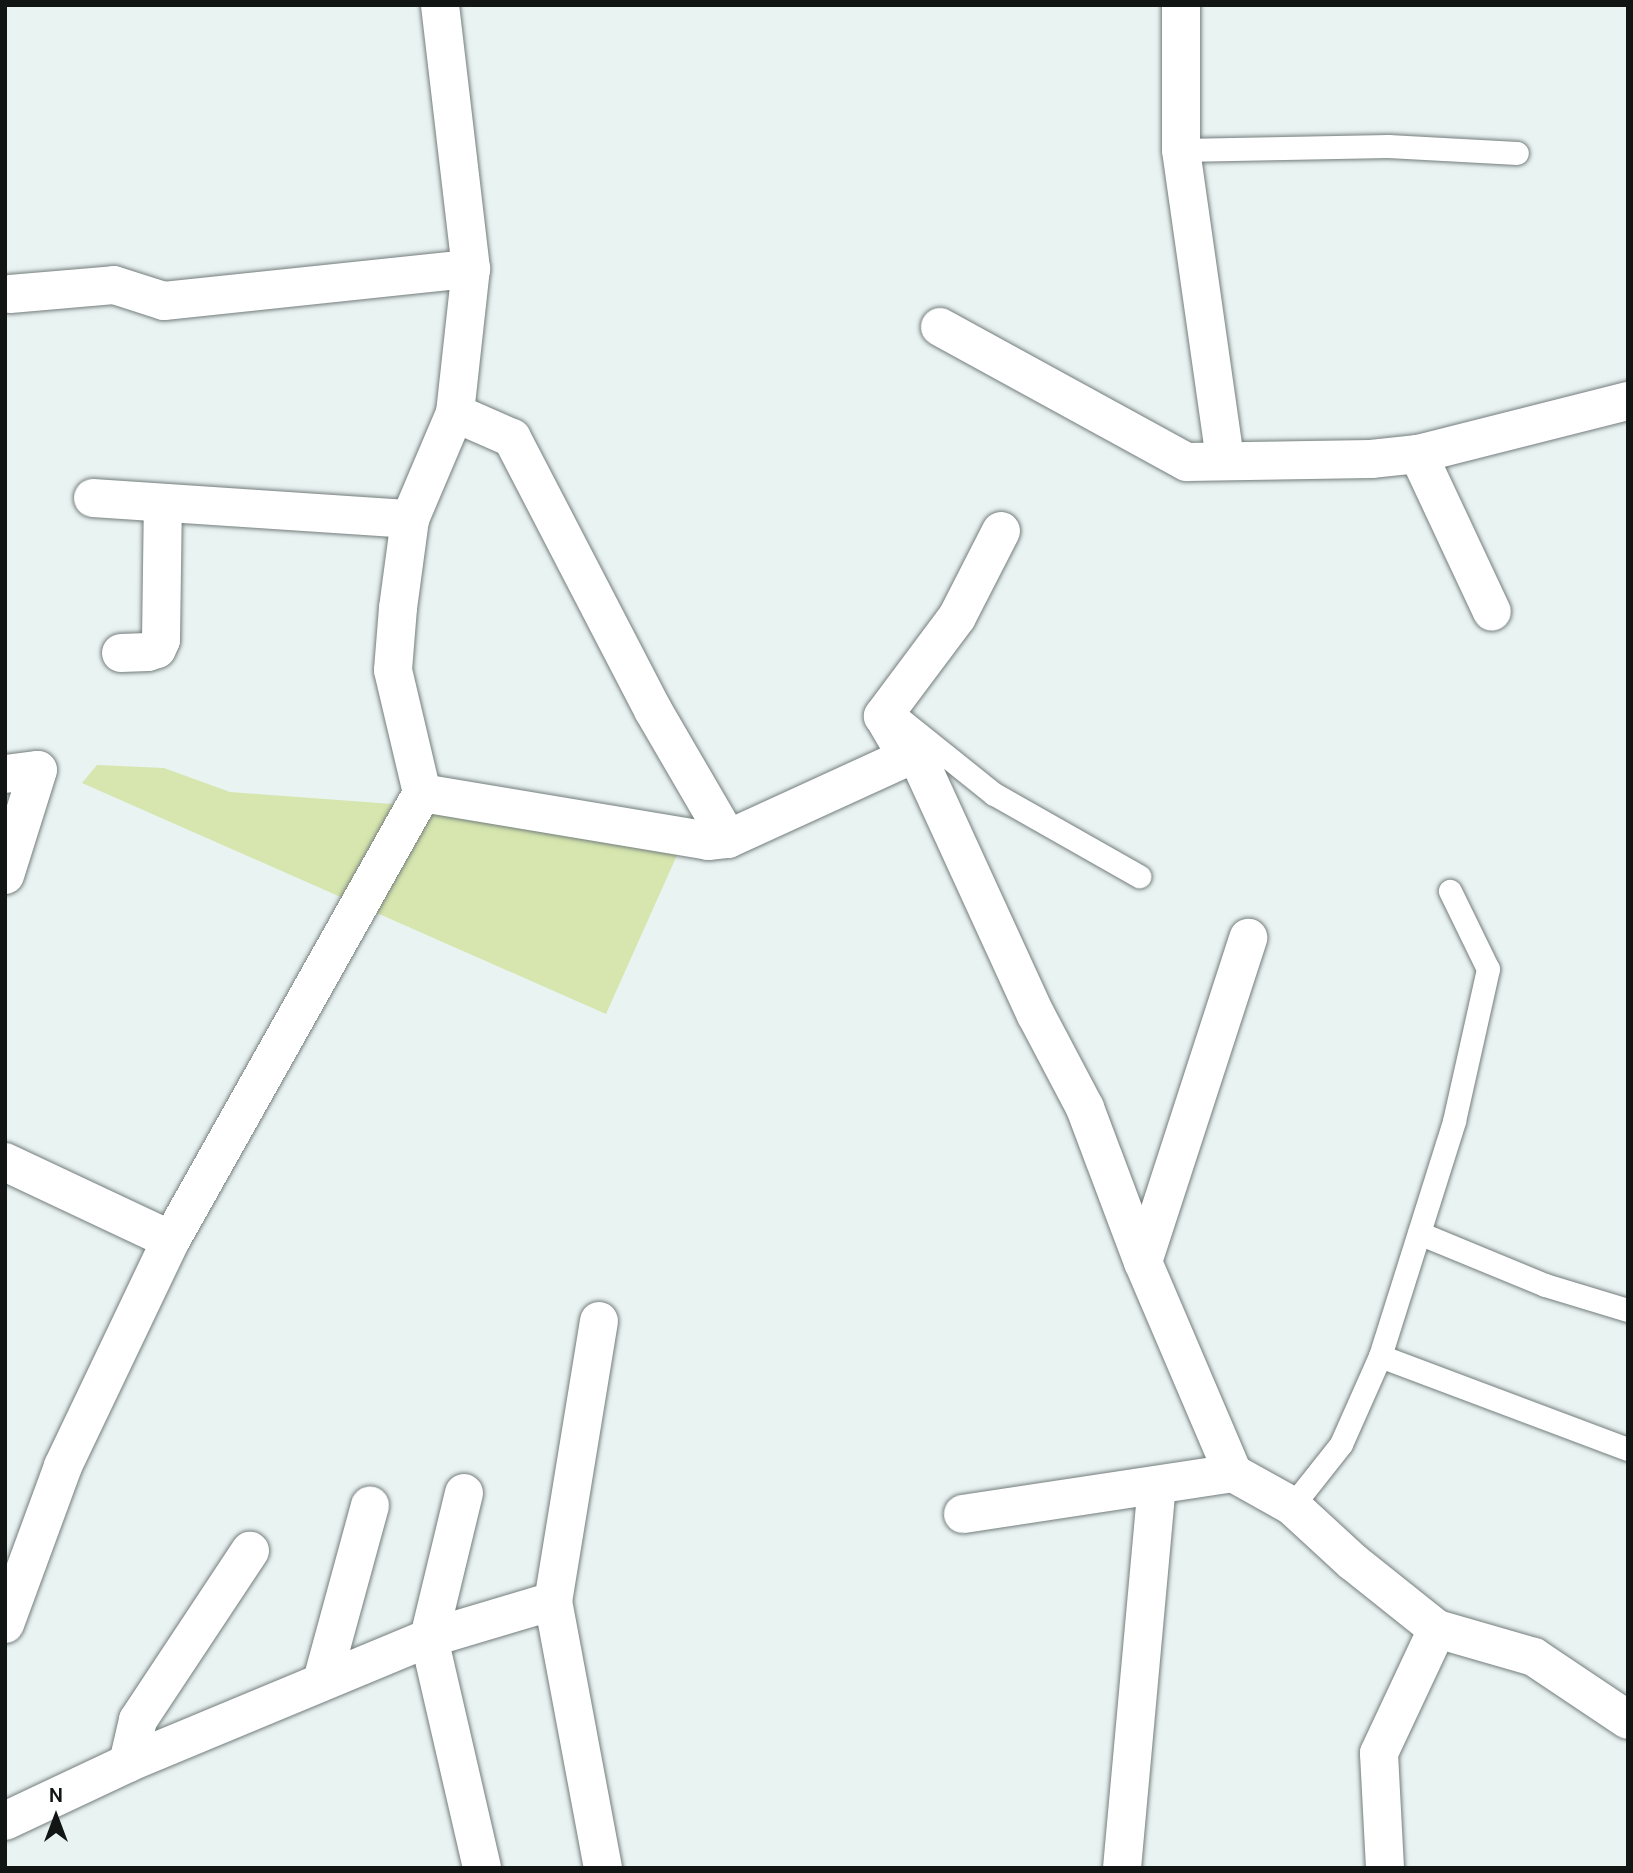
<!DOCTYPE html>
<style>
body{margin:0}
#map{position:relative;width:1633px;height:1873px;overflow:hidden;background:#e9f3f2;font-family:"DM Sans",sans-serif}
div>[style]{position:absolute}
.green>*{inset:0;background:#d6e6ae}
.roads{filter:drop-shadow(0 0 2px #747d7c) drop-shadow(0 0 2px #747d7c)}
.lane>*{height:23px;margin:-11.5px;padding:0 11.5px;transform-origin:11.5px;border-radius:11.5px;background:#fff}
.street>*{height:38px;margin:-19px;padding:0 19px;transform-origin:19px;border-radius:19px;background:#fff}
span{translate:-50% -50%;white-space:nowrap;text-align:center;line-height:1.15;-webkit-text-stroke:7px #fff;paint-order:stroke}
.frame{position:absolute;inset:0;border:7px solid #111514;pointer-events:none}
.north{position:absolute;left:21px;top:1782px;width:70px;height:70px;-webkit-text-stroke:5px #fff;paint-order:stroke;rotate:0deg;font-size:19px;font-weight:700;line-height:28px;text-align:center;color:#111514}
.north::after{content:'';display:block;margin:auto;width:24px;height:32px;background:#111514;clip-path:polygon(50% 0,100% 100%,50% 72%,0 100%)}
</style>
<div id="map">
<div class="green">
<i style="clip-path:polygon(97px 765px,164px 768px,230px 792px,433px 807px,682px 844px,606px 1014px,82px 783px)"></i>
</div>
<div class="roads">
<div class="lane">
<i style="left:1181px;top:150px;width:207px;rotate:-1.1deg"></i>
<i style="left:1388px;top:146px;width:129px;rotate:3.1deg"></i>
<i style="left:889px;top:710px;width:134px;rotate:38.7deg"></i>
<i style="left:994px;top:794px;width:167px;rotate:29.5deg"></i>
<i style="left:1419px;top:1233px;width:136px;rotate:22.4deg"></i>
<i style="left:1545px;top:1285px;width:87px;rotate:16.8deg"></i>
<i style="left:1380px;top:1356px;width:265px;rotate:20.6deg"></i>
<i style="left:1292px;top:1506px;width:79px;rotate:-51.7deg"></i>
<i style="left:1341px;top:1444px;width:96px;rotate:-66.1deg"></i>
<i style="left:1380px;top:1356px;width:246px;rotate:-72.5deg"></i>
<i style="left:1454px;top:1121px;width:156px;rotate:-77.4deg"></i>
<i style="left:1488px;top:969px;width:87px;rotate:-116deg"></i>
</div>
<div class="street">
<i style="left:1181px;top:5px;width:145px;rotate:90deg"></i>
<i style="left:1181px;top:150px;width:313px;rotate:81.9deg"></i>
<i style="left:10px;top:294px;width:104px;rotate:-4.9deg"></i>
<i style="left:114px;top:285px;width:52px;rotate:17.7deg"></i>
<i style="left:164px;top:301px;width:309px;rotate:-6deg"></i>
<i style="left:940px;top:327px;width:281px;rotate:28.7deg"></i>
<i style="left:1187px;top:462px;width:184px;rotate:-0.9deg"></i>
<i style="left:1371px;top:459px;width:47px;rotate:-6.1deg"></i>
<i style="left:1418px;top:454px;width:217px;rotate:-14.2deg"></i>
<i style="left:455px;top:413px;width:62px;rotate:23.7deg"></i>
<i style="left:512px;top:438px;width:306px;rotate:62.6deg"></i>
<i style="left:653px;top:710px;width:149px;rotate:59.8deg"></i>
<i style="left:1418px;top:454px;width:174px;rotate:64.9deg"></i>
<i style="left:93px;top:498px;width:318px;rotate:3.8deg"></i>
<i style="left:1001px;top:531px;width:97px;rotate:117.1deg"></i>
<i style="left:957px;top:617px;width:124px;rotate:126.8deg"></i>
<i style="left:883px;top:716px;width:48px;rotate:59.7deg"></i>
<i style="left:907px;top:757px;width:14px;rotate:21deg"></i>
<i style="left:920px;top:762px;width:278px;rotate:65.4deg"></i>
<i style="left:1036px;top:1015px;width:105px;rotate:62.2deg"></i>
<i style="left:1085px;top:1108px;width:165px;rotate:69.4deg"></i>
<i style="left:1143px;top:1262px;width:229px;rotate:66.9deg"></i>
<i style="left:1233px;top:1473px;width:68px;rotate:29.2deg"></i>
<i style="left:1292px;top:1506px;width:83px;rotate:42.6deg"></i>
<i style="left:1353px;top:1562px;width:107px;rotate:38.6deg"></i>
<i style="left:1437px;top:1629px;width:101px;rotate:16.1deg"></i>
<i style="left:1534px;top:1657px;width:113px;rotate:33.8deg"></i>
<i style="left:121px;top:653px;width:27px;rotate:-2deg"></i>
<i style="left:148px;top:652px;width:9px;rotate:-18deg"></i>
<i style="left:157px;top:649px;width:10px;rotate:-66deg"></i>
<i style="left:161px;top:640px;width:137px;rotate:-89.2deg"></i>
<i style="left:5px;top:774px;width:33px;rotate:-7deg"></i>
<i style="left:38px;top:770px;width:110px;rotate:107.4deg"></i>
<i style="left:422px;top:793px;width:290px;rotate:9.5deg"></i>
<i style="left:708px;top:841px;width:20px;rotate:-6deg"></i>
<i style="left:728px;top:839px;width:197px;rotate:-24.6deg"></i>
<i style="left:5px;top:1162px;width:183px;rotate:25.2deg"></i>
<i style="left:1143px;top:1262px;width:341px;rotate:-72deg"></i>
<i style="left:599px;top:1321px;width:284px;rotate:99.3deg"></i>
<i style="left:553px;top:1601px;width:272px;rotate:79.4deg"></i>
<i style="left:464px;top:1493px;width:149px;rotate:103.6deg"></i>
<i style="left:429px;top:1638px;width:236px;rotate:77deg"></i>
<i style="left:963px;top:1514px;width:273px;rotate:-8.6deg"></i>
<i style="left:5px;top:1624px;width:168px;rotate:-69.8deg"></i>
<i style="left:63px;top:1466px;width:250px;rotate:-64.5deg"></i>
<i style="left:171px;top:1240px;width:513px;rotate:-60.68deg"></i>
<i style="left:422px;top:793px;width:126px;rotate:-103.3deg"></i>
<i style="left:393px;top:670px;width:62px;rotate:-85.4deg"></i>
<i style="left:398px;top:608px;width:90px;rotate:-82.3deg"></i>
<i style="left:410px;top:519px;width:115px;rotate:-67deg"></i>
<i style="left:455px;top:413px;width:145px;rotate:-83.7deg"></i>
<i style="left:471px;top:269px;width:266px;rotate:-96.7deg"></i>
<i style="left:322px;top:1681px;width:182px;rotate:-74.7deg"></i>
<i style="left:128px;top:1763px;width:44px;rotate:-76.9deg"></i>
<i style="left:138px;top:1720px;width:203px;rotate:-56.5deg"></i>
<i style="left:5px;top:1821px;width:136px;rotate:-25.2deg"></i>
<i style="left:128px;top:1763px;width:326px;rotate:-22.6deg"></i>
<i style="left:429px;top:1638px;width:129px;rotate:-16.6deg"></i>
<i style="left:1122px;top:1868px;width:383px;rotate:-84.8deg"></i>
<i style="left:1385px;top:1868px;width:115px;rotate:-93deg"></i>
<i style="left:1379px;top:1753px;width:137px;rotate:-64.9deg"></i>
</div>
</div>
<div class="frame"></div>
<div class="north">N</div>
</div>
